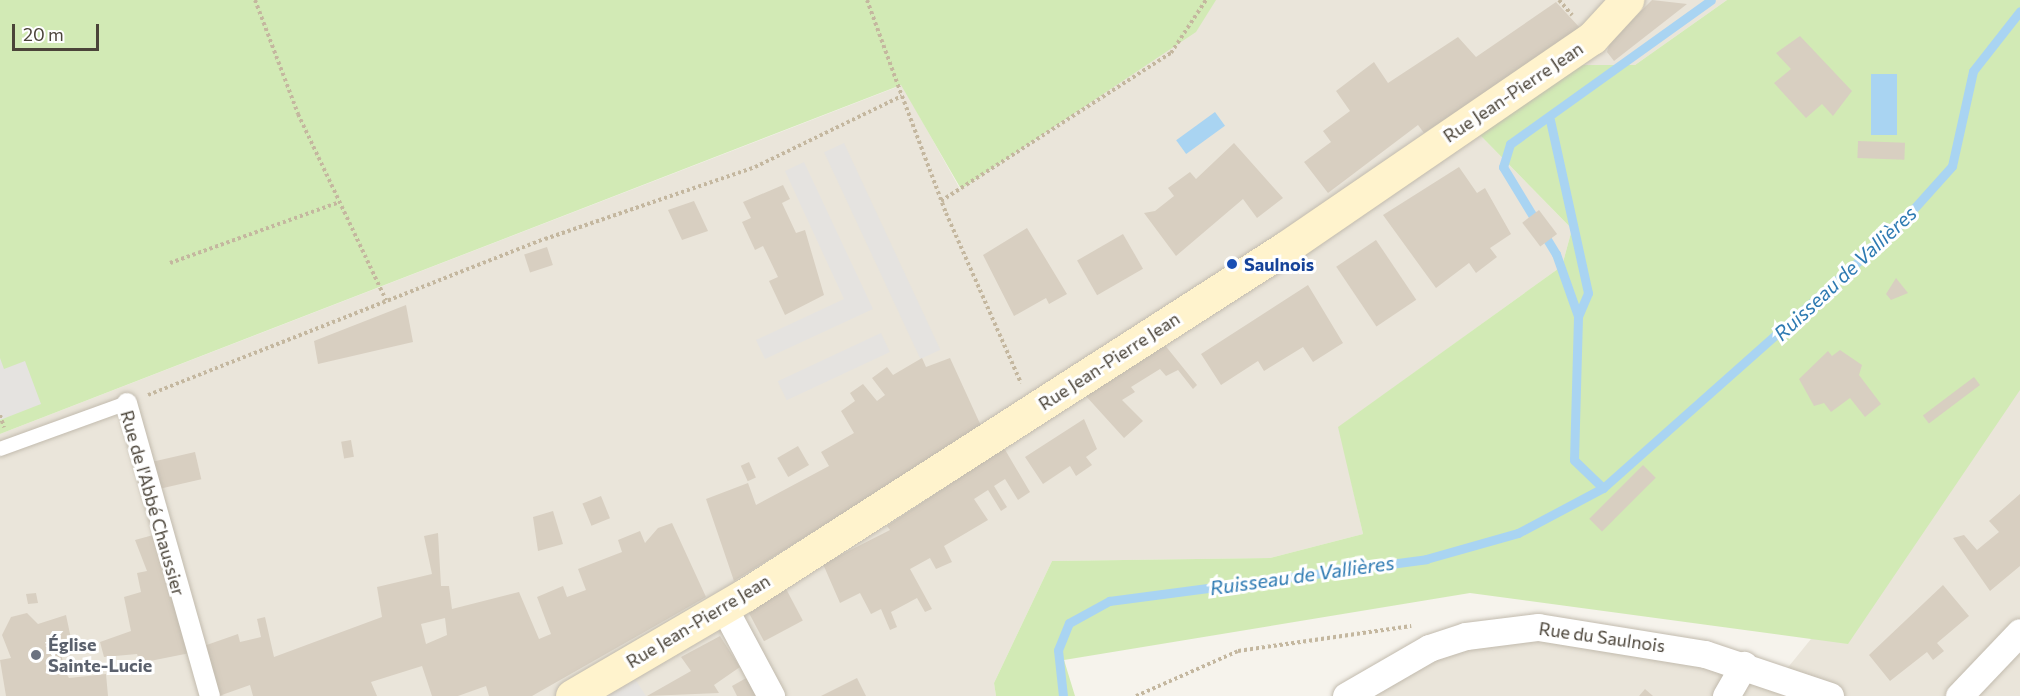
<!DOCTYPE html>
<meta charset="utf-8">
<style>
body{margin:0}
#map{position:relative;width:2020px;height:696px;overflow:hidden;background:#f6f3ec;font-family:Commissioner,sans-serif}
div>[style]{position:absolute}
.residential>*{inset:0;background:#eae5da}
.green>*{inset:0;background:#d2eab5}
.parking>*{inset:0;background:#e5e3e0;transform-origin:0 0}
.water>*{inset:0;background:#a9d4f2;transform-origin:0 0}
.stream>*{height:9px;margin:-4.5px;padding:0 4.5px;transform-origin:4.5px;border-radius:4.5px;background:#a9d4f2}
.building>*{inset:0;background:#d8cfc1;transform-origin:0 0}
.path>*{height:4px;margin-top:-2px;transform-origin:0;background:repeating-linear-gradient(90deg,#c4b79f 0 3px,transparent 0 6px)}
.roads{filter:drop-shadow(0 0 2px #c2bbae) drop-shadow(0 0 2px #c2bbae)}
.service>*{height:14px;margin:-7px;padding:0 7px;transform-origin:7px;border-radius:7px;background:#fff}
.pedestrian>*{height:20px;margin:-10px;padding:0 10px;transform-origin:10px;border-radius:10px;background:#fff}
.minor>*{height:27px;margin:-13.5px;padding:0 13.5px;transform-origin:13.5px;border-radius:13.5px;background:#fff}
.secondary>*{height:33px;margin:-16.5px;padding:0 16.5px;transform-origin:16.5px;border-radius:16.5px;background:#fff3cd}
.dots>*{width:16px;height:16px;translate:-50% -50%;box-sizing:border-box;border:3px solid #fff;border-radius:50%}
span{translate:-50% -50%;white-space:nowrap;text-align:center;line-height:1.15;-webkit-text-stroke:6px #fff;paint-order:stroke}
.street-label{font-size:18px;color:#4b4439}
.transit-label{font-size:18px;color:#164399;font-weight:700}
.left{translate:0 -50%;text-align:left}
.worship-label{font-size:18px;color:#5b616d;font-weight:700}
.water-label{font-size:20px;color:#2e7ab2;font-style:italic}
.scale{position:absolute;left:12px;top:24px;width:87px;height:27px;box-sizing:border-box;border:3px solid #4b4439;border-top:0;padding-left:8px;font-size:18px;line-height:21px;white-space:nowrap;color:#4b4439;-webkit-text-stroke:4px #fff;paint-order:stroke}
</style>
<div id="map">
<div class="residential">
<i style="clip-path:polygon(1213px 0,1727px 0,1635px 65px,1581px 65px,1481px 136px,1572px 229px,1562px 266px,1339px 427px,1363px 534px,1270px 558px,1052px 561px,994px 683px,996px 696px,0 696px,0 434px,902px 85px,960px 189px)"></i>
<i style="clip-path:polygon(2020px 381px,2020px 696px,1346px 696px,1507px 629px,1781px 676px)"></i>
</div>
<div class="green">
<i style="clip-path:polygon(0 0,1216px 0,1196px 32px,961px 189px,901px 85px,0 434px)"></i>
<i style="clip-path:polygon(1727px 0,2020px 0,2020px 390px,1848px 644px,1470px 593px,1064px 660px,1075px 696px,996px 696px,994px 683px,1052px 561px,1270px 558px,1363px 534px,1338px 427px,1562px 266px,1572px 229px,1480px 135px,1581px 65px,1635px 65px)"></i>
</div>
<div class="parking">
<i style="left:844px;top:143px;width:228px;height:22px;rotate:65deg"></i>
<i style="clip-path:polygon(804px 162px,873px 309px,765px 359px,756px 340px,844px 299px,785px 171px)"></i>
<i style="left:881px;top:333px;width:21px;height:114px;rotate:65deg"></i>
<i style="clip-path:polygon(0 358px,4px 369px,25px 361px,41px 404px,0 420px)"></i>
<i style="clip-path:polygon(635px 679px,646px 696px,604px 696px)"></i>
</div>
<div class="water">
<i style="left:1871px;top:74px;width:26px;height:61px"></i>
<i style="left:1215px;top:112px;width:17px;height:48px;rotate:54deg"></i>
</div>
<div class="stream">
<i style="left:1550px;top:120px;width:177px;rotate:77.6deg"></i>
<i style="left:1588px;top:293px;width:25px;rotate:113deg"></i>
<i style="left:1603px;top:488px;width:40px;rotate:-136deg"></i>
<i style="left:1574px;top:460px;width:144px;rotate:-88.4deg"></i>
<i style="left:1578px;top:316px;width:66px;rotate:-109.5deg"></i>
<i style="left:1556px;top:254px;width:102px;rotate:-121.3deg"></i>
<i style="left:1503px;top:167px;width:24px;rotate:-73deg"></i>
<i style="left:1510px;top:144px;width:247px;rotate:-35.6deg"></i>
<i style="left:1063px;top:696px;width:46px;rotate:-96.2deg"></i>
<i style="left:1058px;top:650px;width:29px;rotate:-68deg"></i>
<i style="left:1069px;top:623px;width:46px;rotate:-28.8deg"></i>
<i style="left:1109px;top:601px;width:320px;rotate:-7.5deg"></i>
<i style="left:1426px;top:559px;width:96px;rotate:-15.8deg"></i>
<i style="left:1518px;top:533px;width:96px;rotate:-27.9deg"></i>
<i style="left:1603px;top:488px;width:397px;rotate:-41.6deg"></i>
<i style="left:1900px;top:224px;width:78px;rotate:-48.1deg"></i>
<i style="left:1952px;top:166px;width:97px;rotate:-77.5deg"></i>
<i style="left:1973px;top:71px;width:76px;rotate:-51.9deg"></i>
</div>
<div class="building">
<i style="clip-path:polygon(1652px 0,1687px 4px,1614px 61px,1607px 52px,1610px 42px)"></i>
<i style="clip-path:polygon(1556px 2px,1580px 28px,1501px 84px,1424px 133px,1418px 125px,1328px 193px,1304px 162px,1331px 142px,1323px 131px,1350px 111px,1336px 91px,1374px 62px,1388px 83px,1458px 37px,1476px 57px)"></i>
<i style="clip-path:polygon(1800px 36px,1852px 91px,1833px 116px,1822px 104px,1806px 118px,1774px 83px,1791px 69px,1776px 53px)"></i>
<i style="left:1858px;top:141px;width:47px;height:17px;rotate:2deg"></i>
<i style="clip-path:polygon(1234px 143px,1283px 198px,1257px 218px,1243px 199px,1176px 256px,1144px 213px,1155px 211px,1174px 196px,1168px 188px,1190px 172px,1196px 179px)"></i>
<i style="clip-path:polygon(1459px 167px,1477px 193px,1485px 188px,1511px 234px,1490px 248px,1497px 257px,1476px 273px,1469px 263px,1436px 288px,1383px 215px)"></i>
<i style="clip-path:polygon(783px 185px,790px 199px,782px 203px,796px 233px,805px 230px,824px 295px,785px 315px,769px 281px,778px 277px,763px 246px,755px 250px,742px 222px,751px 218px,743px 202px)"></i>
<i style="clip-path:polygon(694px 201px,708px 231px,682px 240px,668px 210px)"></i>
<i style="left:1539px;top:210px;width:30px;height:21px;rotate:53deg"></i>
<i style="clip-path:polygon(1027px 228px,1067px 294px,1049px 304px,1046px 298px,1014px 316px,983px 255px)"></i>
<i style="left:1123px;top:234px;width:40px;height:53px;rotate:60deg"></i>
<i style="left:1376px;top:240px;width:72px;height:48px;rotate:56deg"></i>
<i style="left:547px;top:247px;width:19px;height:24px;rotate:72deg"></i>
<i style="clip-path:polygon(1896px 278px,1908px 293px,1891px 300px,1886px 294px)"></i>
<i style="clip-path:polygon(1308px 285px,1343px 343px,1313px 362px,1303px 347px,1264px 371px,1258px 361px,1221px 385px,1201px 354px)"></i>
<i style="clip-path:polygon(406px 305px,413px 342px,318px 364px,314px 341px)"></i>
<i style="clip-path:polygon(1164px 344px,1197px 385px,1193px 389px,1178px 370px,1166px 376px,1160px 369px,1131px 387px,1135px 392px,1122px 400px,1143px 421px,1124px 438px,1085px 395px)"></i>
<i style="clip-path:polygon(1840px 350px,1862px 365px,1859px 375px,1881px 404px,1865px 417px,1850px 398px,1831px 412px,1824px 403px,1814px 406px,1799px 379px,1828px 351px,1832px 356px)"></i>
<i style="clip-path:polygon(922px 358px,926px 367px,950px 358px,982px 428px,734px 581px,706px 499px,748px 483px,756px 505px,829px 466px,821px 452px,854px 433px,841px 411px,855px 401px,850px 393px,863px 384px,877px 401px,885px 395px,872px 378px,887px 367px,893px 375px)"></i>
<i style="left:1974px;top:377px;width:10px;height:64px;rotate:53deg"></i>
<i style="clip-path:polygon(1084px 419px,1097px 449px,1086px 457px,1092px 465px,1076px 476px,1070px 466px,1043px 484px,1025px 457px)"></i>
<i style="left:351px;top:440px;width:17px;height:10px;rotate:80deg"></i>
<i style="left:798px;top:446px;width:22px;height:24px;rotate:60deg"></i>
<i style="clip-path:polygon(1004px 448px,1030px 492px,1018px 500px,1005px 479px,994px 486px,1007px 507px,1001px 511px,988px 490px,974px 499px,988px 520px,944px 546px,952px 562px,936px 569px,930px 558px,910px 569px,932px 609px,925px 612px,917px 598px,891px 612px,897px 627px,890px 630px,881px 609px,871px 614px,860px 593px,840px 603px,823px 564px,890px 530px,887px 526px)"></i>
<i style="left:195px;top:452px;width:28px;height:48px;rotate:77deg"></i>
<i style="left:749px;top:462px;width:17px;height:9px;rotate:66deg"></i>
<i style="left:1643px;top:465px;width:18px;height:76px;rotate:45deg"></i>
<i style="clip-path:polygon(2020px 494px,2020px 566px,1990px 591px,1953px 538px,1964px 535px,1977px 550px,1999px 532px,1989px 521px)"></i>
<i style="left:601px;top:496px;width:24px;height:20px;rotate:68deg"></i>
<i style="clip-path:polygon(553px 511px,563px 544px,538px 551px,533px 517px)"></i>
<i style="clip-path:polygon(evenodd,672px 523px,706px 597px,532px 696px,489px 696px,486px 686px,458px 696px,432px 696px,422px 666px,371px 682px,377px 696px,253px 696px,250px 685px,219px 696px,198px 648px,238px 634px,240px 642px,261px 637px,257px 619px,265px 617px,274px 657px,382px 617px,377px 587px,432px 574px,424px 536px,438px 533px,441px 586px,449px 586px,452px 609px,519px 592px,539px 639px,551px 634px,537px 597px,563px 586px,567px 597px,586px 590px,578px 569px,622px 552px,618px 540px,640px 531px,645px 543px,658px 528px,672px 523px,445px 618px,447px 635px,426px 644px,421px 624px,445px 618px)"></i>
<i style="clip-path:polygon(157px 534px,190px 653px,140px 663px,137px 654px,104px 657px,100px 642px,131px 631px,124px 597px,141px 592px,137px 573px,147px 571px,135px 540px)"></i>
<i style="clip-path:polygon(1943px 585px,1969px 616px,1937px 643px,1944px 651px,1933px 660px,1927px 652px,1890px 681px,1869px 655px)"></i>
<i style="left:785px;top:587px;width:38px;height:44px;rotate:62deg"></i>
<i style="clip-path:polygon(36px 593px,38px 603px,28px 604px,26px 594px)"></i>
<i style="clip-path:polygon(27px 613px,38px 624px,66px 615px,73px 648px,60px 649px,65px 671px,69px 678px,106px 674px,108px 696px,6px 696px,0 660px,11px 658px,2px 635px,11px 617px)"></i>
<i style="clip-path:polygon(720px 636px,740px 667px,714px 685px,719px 693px,647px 696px,691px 671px,681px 657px)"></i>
<i style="clip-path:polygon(748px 677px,758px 696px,737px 696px,732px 686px)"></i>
<i style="clip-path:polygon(857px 678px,866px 696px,821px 696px)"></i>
<i style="clip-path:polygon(1645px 689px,1653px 696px,1639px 696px)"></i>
</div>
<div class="path">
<i style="left:255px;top:0;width:122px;rotate:69.3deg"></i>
<i style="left:298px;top:114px;width:206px;rotate:64.7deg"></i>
<i style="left:867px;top:0;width:102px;rotate:70deg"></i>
<i style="left:1559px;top:0;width:20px;rotate:49deg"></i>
<i style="left:941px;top:201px;width:274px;rotate:-32.8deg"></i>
<i style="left:1171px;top:53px;width:64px;rotate:-56.6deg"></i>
<i style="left:170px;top:263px;width:180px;rotate:-19.8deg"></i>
<i style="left:148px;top:395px;width:427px;rotate:-21.5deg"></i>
<i style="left:545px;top:239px;width:222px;rotate:-18.9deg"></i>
<i style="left:755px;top:167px;width:163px;rotate:-25.8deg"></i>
<i style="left:902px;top:96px;width:125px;rotate:69.4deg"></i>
<i style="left:946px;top:213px;width:186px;rotate:66.2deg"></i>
<i style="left:0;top:415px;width:13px;rotate:72deg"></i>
<i style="left:1136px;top:696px;width:111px;rotate:-23.8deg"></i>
<i style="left:1238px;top:651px;width:175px;rotate:-8.2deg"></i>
</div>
<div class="roads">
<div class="service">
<i style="left:0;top:449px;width:135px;rotate:-19.9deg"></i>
</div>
<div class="pedestrian">
<i style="left:127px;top:403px;width:305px;rotate:74.2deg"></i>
</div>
<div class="minor">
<i style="left:724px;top:608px;width:100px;rotate:61.9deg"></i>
<i style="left:1346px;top:696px;width:96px;rotate:-30deg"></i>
<i style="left:1429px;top:648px;width:39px;rotate:-18deg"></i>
<i style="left:1466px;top:636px;width:73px;rotate:-7.1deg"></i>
<i style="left:1538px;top:627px;width:169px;rotate:9.2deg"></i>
<i style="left:1705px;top:654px;width:132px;rotate:18.6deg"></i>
<i style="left:1726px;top:696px;width:36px;rotate:-60deg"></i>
<i style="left:1959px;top:696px;width:88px;rotate:-46.4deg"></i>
</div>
<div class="secondary">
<i style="left:572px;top:696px;width:200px;rotate:-30.3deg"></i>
<i style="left:745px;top:595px;width:642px;rotate:-32.72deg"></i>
<i style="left:1285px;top:248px;width:372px;rotate:-34.4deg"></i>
<i style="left:1592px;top:38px;width:52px;rotate:-47.4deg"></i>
</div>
</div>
<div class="dots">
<i style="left:1232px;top:264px;background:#1a4fb4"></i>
<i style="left:36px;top:655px;background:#6b7280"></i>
</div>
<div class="street-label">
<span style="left:1513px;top:92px;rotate:-34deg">Rue Jean-Pierre Jean</span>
<span style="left:1109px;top:361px;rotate:-33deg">Rue Jean-Pierre Jean</span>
<span style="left:153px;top:503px;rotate:74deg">Rue de l'Abbé Chaussier</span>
<span style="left:698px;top:621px;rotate:-31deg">Rue Jean-Pierre Jean</span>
<span style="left:1602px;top:637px;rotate:8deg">Rue du Saulnois</span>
</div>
<div class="transit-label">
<span class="left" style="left:1244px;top:264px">Saulnois</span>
</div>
<div class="worship-label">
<span class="left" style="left:48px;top:655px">Église<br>Sainte-Lucie</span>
</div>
<div class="water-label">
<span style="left:1845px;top:273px;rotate:-43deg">Ruisseau de Vallières</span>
<span style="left:1302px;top:575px;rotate:-8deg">Ruisseau de Vallières</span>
</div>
<div class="scale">20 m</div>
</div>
